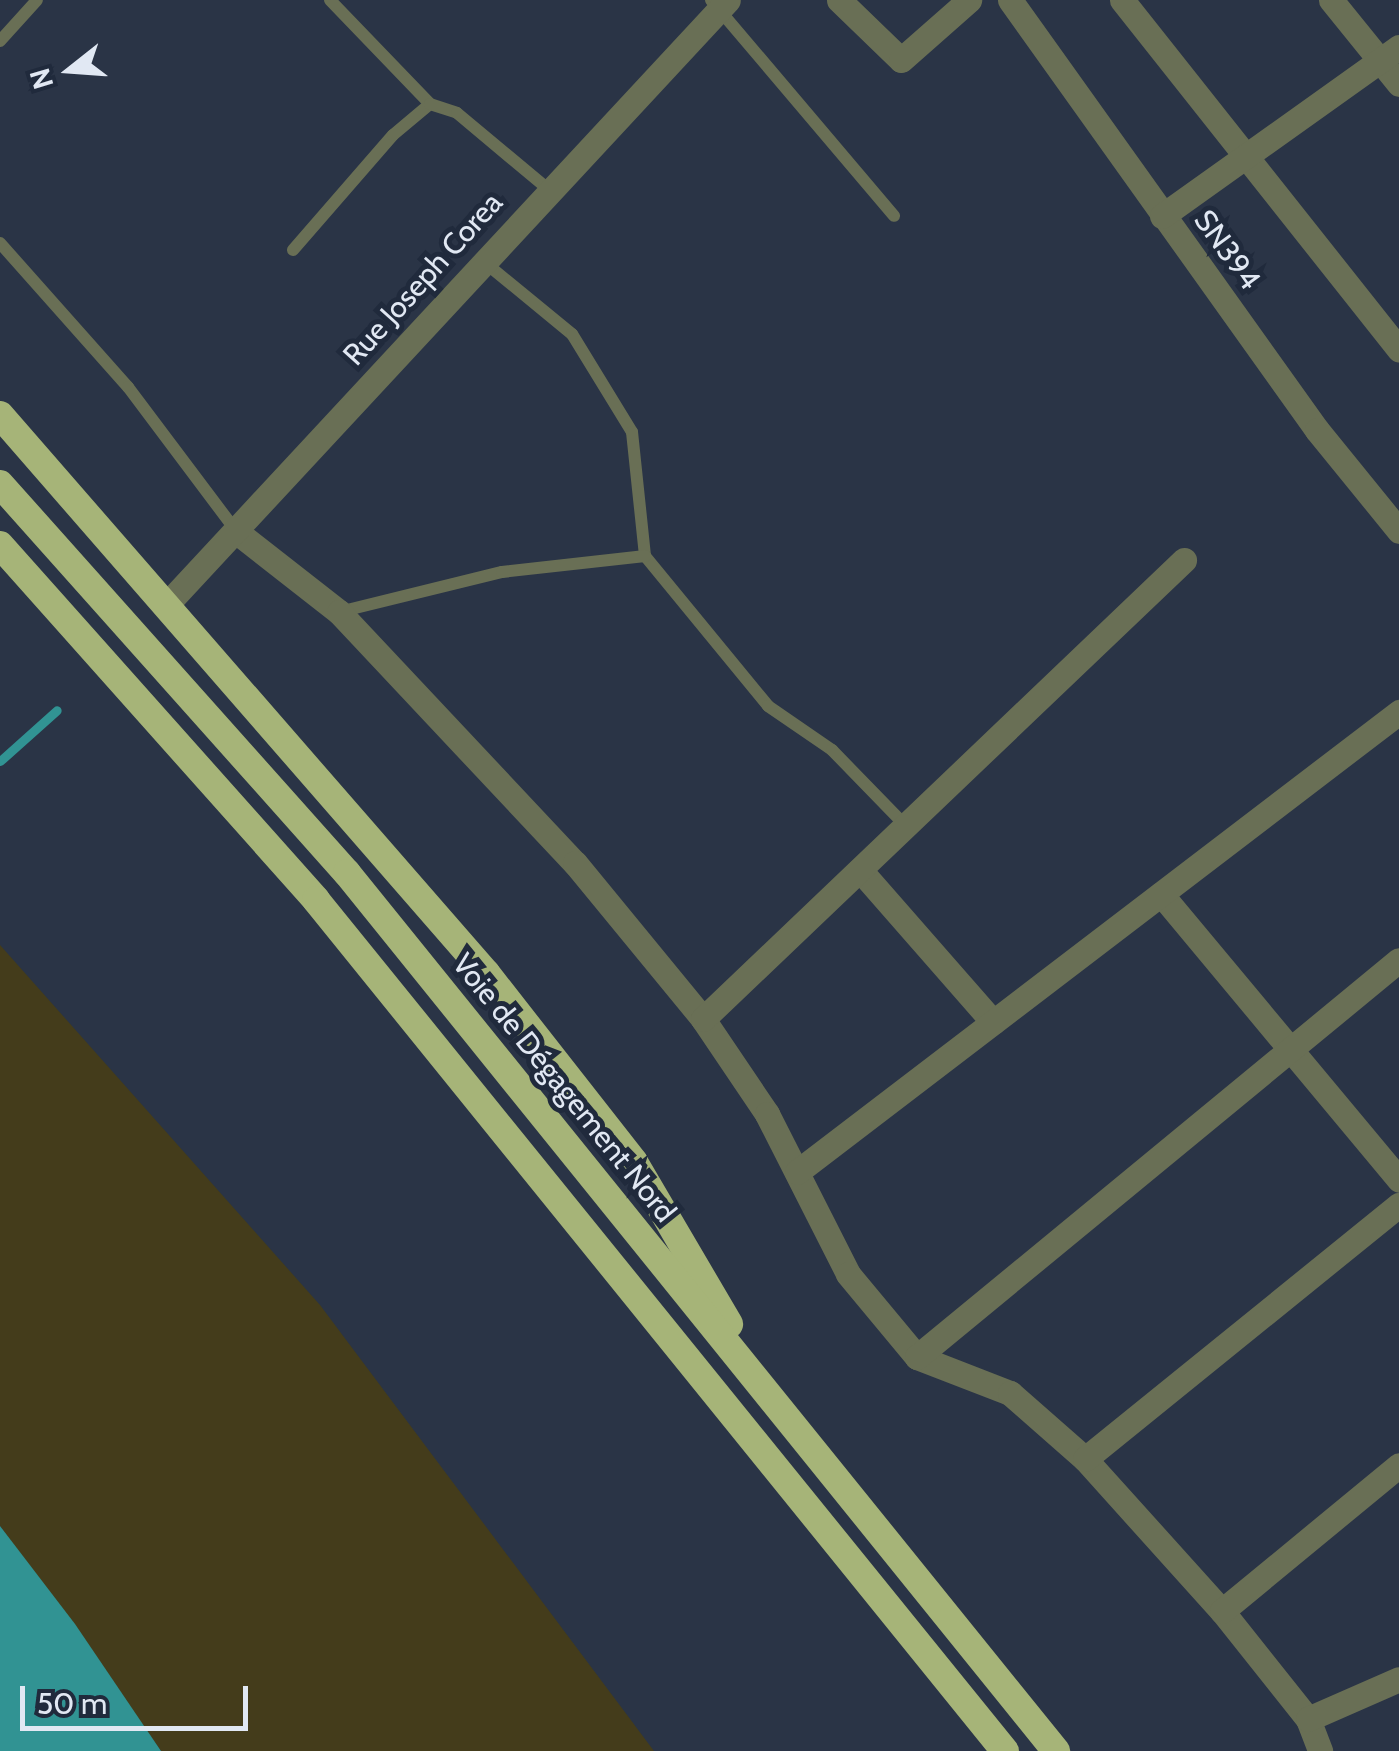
<!DOCTYPE html>
<meta charset="utf-8">
<style>
body{margin:0}
#map{position:relative;width:1399px;height:1751px;overflow:hidden;background:#2a3446;font-family:Cabin,sans-serif}
div>[style]{position:absolute}
.sand>*{inset:0;background:#443c1b}
.water>*{inset:0;background:#319393}
.stream>*{height:9px;margin:-4.5px;padding:0 4.5px;transform-origin:4.5px;border-radius:4.5px;background:#319393}
.service>*{height:12px;margin:-6px;padding:0 6px;transform-origin:6px;border-radius:6px;background:#696f55}
.minor>*{height:25px;margin:-12.5px;padding:0 12.5px;transform-origin:12.5px;border-radius:12.5px;background:#696f55}
.tertiary>*{height:25px;margin:-12.5px;padding:0 12.5px;transform-origin:12.5px;border-radius:12.5px;background:#696f55}
.trunk>*{height:28px;margin:-14px;padding:0 14px;transform-origin:14px;border-radius:14px;background:#a6b478}
span{translate:-50% -50%;white-space:nowrap;text-align:center;line-height:1.15;-webkit-text-stroke:10px #202a3c;paint-order:stroke}
.street-label{font-size:30px;color:#e1e8f3}
.north{position:absolute;left:20px;top:20px;width:100px;height:100px;-webkit-text-stroke:8px #202a3c;paint-order:stroke;rotate:253deg;font-size:28px;font-weight:700;line-height:40px;text-align:center;color:#e1e8f3}
.north::after{content:'';display:block;margin:auto;width:35px;height:45px;background:#e1e8f3;clip-path:polygon(50% 0,100% 100%,50% 72%,0 100%)}
.scale{position:absolute;left:20px;top:1686px;width:228px;height:45px;box-sizing:border-box;border:5px solid #e1e8f3;border-top:0;padding-left:12px;font-size:30px;line-height:35px;white-space:nowrap;color:#e1e8f3;-webkit-text-stroke:8px #202a3c;paint-order:stroke}
</style>
<div id="map">
<div class="sand">
<i style="clip-path:polygon(0 945px,320px 1305px,654px 1751px,161px 1751px,0 1526px)"></i>
</div>
<div class="water">
<i style="clip-path:polygon(0 1526px,75px 1624px,161px 1751px,0 1751px)"></i>
</div>
<div class="stream">
<i style="left:0;top:761px;width:76px;rotate:-41.8deg"></i>
</div>
<div class="service">
<i style="left:330px;top:0;width:144px;rotate:46.1deg"></i>
<i style="left:711px;top:0;width:283px;rotate:49.7deg"></i>
<i style="left:0;top:41px;width:55px;rotate:-47.9deg"></i>
<i style="left:0;top:243px;width:193px;rotate:48.4deg"></i>
<i style="left:128px;top:387px;width:180px;rotate:53.1deg"></i>
<i style="left:293px;top:250px;width:152px;rotate:-49deg"></i>
<i style="left:393px;top:135px;width:48px;rotate:-40deg"></i>
<i style="left:430px;top:104px;width:28px;rotate:18deg"></i>
<i style="left:457px;top:113px;width:120px;rotate:39.9deg"></i>
<i style="left:483px;top:261px;width:115px;rotate:39.4deg"></i>
<i style="left:572px;top:334px;width:115px;rotate:58.5deg"></i>
<i style="left:632px;top:432px;width:125px;rotate:84deg"></i>
<i style="left:645px;top:556px;width:194px;rotate:50.6deg"></i>
<i style="left:768px;top:706px;width:78px;rotate:34.5deg"></i>
<i style="left:832px;top:750px;width:106px;rotate:45.8deg"></i>
<i style="left:339px;top:612px;width:168px;rotate:-13.8deg"></i>
<i style="left:502px;top:572px;width:144px;rotate:-6.4deg"></i>
</div>
<div class="minor">
<i style="left:839px;top:0;width:86px;rotate:44.1deg"></i>
<i style="left:901px;top:60px;width:91px;rotate:-41.4deg"></i>
<i style="left:1010px;top:0;width:528px;rotate:54.47deg"></i>
<i style="left:1317px;top:430px;width:130px;rotate:50.9deg"></i>
<i style="left:1122px;top:0;width:446px;rotate:51.6deg"></i>
<i style="left:1331px;top:0;width:108px;rotate:51deg"></i>
<i style="left:1162px;top:216px;width:291px;rotate:-35.5deg"></i>
<i style="left:238px;top:533px;width:128px;rotate:38deg"></i>
<i style="left:339px;top:612px;width:345px;rotate:46.8deg"></i>
<i style="left:575px;top:863px;width:202px;rotate:50.6deg"></i>
<i style="left:703px;top:1019px;width:115px;rotate:56deg"></i>
<i style="left:767px;top:1114px;width:179px;rotate:63.1deg"></i>
<i style="left:848px;top:1274px;width:108px;rotate:50.3deg"></i>
<i style="left:917px;top:1357px;width:100px;rotate:21.2deg"></i>
<i style="left:1010px;top:1393px;width:100px;rotate:41.3deg"></i>
<i style="left:1085px;top:1459px;width:205px;rotate:48deg"></i>
<i style="left:1222px;top:1611px;width:138px;rotate:51.5deg"></i>
<i style="left:1308px;top:1719px;width:34px;rotate:69deg"></i>
<i style="left:860px;top:870px;width:202px;rotate:48.8deg"></i>
<i style="left:1161px;top:894px;width:372px;rotate:50.2deg"></i>
<i style="left:703px;top:1019px;width:665px;rotate:-43.66deg"></i>
<i style="left:797px;top:1172px;width:758px;rotate:-37.38deg"></i>
<i style="left:917px;top:1357px;width:624px;rotate:-39.48deg"></i>
<i style="left:1085px;top:1459px;width:404px;rotate:-39deg"></i>
<i style="left:1222px;top:1611px;width:229px;rotate:-39.5deg"></i>
<i style="left:1308px;top:1719px;width:99px;rotate:-23.7deg"></i>
</div>
<div class="tertiary">
<i style="left:167px;top:604px;width:824px;rotate:-47.11deg"></i>
</div>
<div class="trunk">
<i style="left:0;top:415px;width:740px;rotate:48.95deg"></i>
<i style="left:486px;top:973px;width:240px;rotate:51.9deg"></i>
<i style="left:634px;top:1162px;width:188px;rotate:59.6deg"></i>
<i style="left:0;top:484px;width:521px;rotate:48.27deg"></i>
<i style="left:347px;top:873px;width:1129px;rotate:51.08deg"></i>
<i style="left:0;top:545px;width:475px;rotate:48.3deg"></i>
<i style="left:316px;top:900px;width:1095px;rotate:51.01deg"></i>
</div>
<div class="street-label">
<span style="left:1227px;top:250px;rotate:54deg">SN394</span>
<span style="left:423px;top:279px;rotate:-48deg">Rue Joseph Corea</span>
<span style="left:564px;top:1088px;rotate:51deg">Voie de Dégagement Nord</span>
</div>
<div class="north">N</div>
<div class="scale">50 m</div>
</div>
